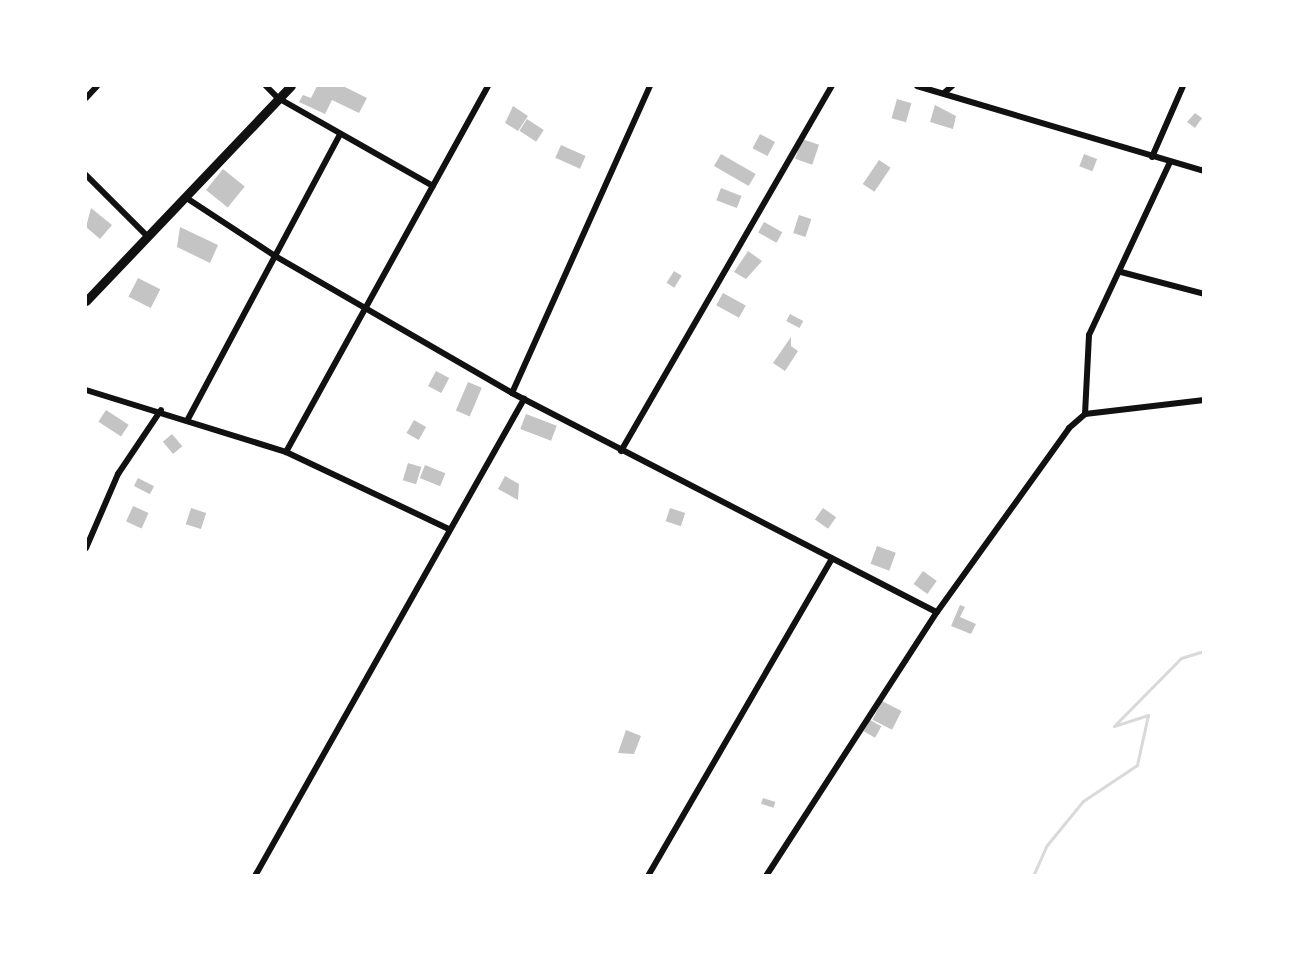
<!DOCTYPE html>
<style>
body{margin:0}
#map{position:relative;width:1289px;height:961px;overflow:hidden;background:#fff;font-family:"Work Sans",sans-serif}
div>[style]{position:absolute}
.stream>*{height:3px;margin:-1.5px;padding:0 1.5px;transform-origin:1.5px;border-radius:1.5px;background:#d9d9d9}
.building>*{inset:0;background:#c4c4c4;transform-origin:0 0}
.minor>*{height:6px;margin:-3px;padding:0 3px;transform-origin:3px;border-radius:3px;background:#111}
.secondary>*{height:9px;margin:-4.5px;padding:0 4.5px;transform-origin:4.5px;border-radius:4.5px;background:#111}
span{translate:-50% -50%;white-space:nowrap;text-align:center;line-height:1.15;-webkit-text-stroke:4.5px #fff;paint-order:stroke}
.frame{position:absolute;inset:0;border:87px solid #fff;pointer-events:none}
</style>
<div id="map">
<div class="stream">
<i style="left:1115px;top:725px;width:94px;rotate:-45.4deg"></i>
<i style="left:1181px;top:658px;width:24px;rotate:-17deg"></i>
<i style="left:1033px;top:876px;width:34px;rotate:-66deg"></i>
<i style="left:1047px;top:845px;width:57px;rotate:-50.7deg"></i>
<i style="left:1083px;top:801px;width:65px;rotate:-33.7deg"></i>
<i style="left:1137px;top:765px;width:51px;rotate:-77.6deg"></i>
<i style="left:1148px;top:715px;width:36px;rotate:162deg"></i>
</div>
<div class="building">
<i style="clip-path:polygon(317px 86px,343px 86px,367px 98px,359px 113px,332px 100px,325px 114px,299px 102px,303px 95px,311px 98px)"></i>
<i style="left:897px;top:99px;width:15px;height:20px;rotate:16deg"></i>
<i style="clip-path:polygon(935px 105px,956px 116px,953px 129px,930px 122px)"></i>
<i style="clip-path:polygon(513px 106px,528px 116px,518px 131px,505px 123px)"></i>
<i style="clip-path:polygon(1195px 113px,1202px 118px,1195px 128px,1187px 122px)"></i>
<i style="left:527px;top:119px;width:20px;height:14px;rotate:33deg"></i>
<i style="left:760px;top:134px;width:17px;height:16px;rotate:28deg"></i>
<i style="left:802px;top:139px;width:18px;height:21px;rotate:19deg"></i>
<i style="left:561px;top:145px;width:27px;height:14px;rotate:24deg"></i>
<i style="left:721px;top:154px;width:40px;height:14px;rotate:30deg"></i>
<i style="left:1084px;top:154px;width:14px;height:13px;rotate:21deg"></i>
<i style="left:879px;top:160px;width:14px;height:29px;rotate:34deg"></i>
<i style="left:223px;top:169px;width:28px;height:27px;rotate:39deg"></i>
<i style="left:721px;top:188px;width:22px;height:13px;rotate:21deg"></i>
<i style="clip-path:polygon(91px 208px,112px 225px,100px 239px,86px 227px)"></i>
<i style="left:799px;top:215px;width:13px;height:19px;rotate:18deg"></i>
<i style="left:764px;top:222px;width:21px;height:12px;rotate:29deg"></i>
<i style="clip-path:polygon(180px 227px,218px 245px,210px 263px,177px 247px)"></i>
<i style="clip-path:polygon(748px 251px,762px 261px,746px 279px,734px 272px)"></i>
<i style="left:674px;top:271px;width:9px;height:14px;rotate:32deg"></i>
<i style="left:138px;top:278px;width:25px;height:21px;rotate:27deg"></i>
<i style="left:723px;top:293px;width:26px;height:14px;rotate:29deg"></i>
<i style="left:790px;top:314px;width:15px;height:8px;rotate:28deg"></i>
<i style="clip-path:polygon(791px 337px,791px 346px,798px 351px,785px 371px,773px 363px)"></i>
<i style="left:436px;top:371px;width:15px;height:17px;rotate:28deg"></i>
<i style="left:468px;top:382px;width:15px;height:31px;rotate:23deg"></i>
<i style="left:106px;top:410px;width:27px;height:14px;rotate:33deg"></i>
<i style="left:526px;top:414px;width:33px;height:16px;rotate:21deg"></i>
<i style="left:414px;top:420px;width:14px;height:15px;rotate:30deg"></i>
<i style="left:172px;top:434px;width:16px;height:12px;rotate:50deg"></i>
<i style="left:408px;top:463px;width:14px;height:18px;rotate:17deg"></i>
<i style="left:425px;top:465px;width:22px;height:14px;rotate:22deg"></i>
<i style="clip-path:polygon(505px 476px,519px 484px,518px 500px,498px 489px)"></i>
<i style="left:138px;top:478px;width:18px;height:9px;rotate:27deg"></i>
<i style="left:133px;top:506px;width:17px;height:17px;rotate:24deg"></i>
<i style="left:191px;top:508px;width:16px;height:17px;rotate:18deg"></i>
<i style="left:670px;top:508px;width:16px;height:14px;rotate:18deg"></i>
<i style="left:823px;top:508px;width:16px;height:14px;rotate:35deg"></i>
<i style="left:877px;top:546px;width:20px;height:19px;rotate:20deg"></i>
<i style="left:923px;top:571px;width:17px;height:16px;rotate:36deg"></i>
<i style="clip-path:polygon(960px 605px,965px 607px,960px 617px,976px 624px,971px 634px,951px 626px)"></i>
<i style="left:882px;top:701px;width:22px;height:21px;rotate:27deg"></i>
<i style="left:870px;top:720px;width:13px;height:13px;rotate:29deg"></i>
<i style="clip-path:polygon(626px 730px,641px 736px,634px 754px,618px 753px)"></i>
<i style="left:763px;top:798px;width:13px;height:6px;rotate:18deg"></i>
</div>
<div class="minor">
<i style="left:266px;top:86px;width:17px;rotate:45deg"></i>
<i style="left:278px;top:98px;width:178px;rotate:29.6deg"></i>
<i style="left:917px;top:86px;width:299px;rotate:16.5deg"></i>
<i style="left:944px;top:93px;width:11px;rotate:-41deg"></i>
<i style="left:86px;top:98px;width:16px;rotate:-47deg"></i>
<i style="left:1152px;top:157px;width:77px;rotate:-66.4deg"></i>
<i style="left:86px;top:175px;width:88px;rotate:45deg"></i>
<i style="left:185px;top:197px;width:108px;rotate:33.2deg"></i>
<i style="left:275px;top:256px;width:274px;rotate:30deg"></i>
<i style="left:512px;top:393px;width:478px;rotate:27.3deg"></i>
<i style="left:1121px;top:272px;width:86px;rotate:14.8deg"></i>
<i style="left:86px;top:390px;width:209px;rotate:17.2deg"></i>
<i style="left:286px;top:452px;width:180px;rotate:25.3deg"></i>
<i style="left:512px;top:393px;width:337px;rotate:-65.8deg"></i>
<i style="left:1085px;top:414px;width:79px;rotate:-87.1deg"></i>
<i style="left:1089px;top:335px;width:191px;rotate:-64.9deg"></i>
<i style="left:188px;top:419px;width:323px;rotate:-61.9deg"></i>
<i style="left:621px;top:451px;width:422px;rotate:-60deg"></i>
<i style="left:286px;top:452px;width:418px;rotate:-61.1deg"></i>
<i style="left:86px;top:548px;width:81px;rotate:-66.6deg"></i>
<i style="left:118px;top:474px;width:77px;rotate:-56.1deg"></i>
<i style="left:255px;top:876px;width:548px;rotate:-60.58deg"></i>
<i style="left:648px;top:876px;width:367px;rotate:-59.9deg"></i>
<i style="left:766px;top:876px;width:315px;rotate:-57.1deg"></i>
<i style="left:937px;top:612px;width:226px;rotate:-54.3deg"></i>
<i style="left:1069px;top:428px;width:21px;rotate:-41deg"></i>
<i style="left:1085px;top:414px;width:120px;rotate:-6.7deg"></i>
</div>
<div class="secondary">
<i style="left:86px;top:301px;width:297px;rotate:-46.4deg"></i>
</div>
<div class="frame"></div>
</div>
